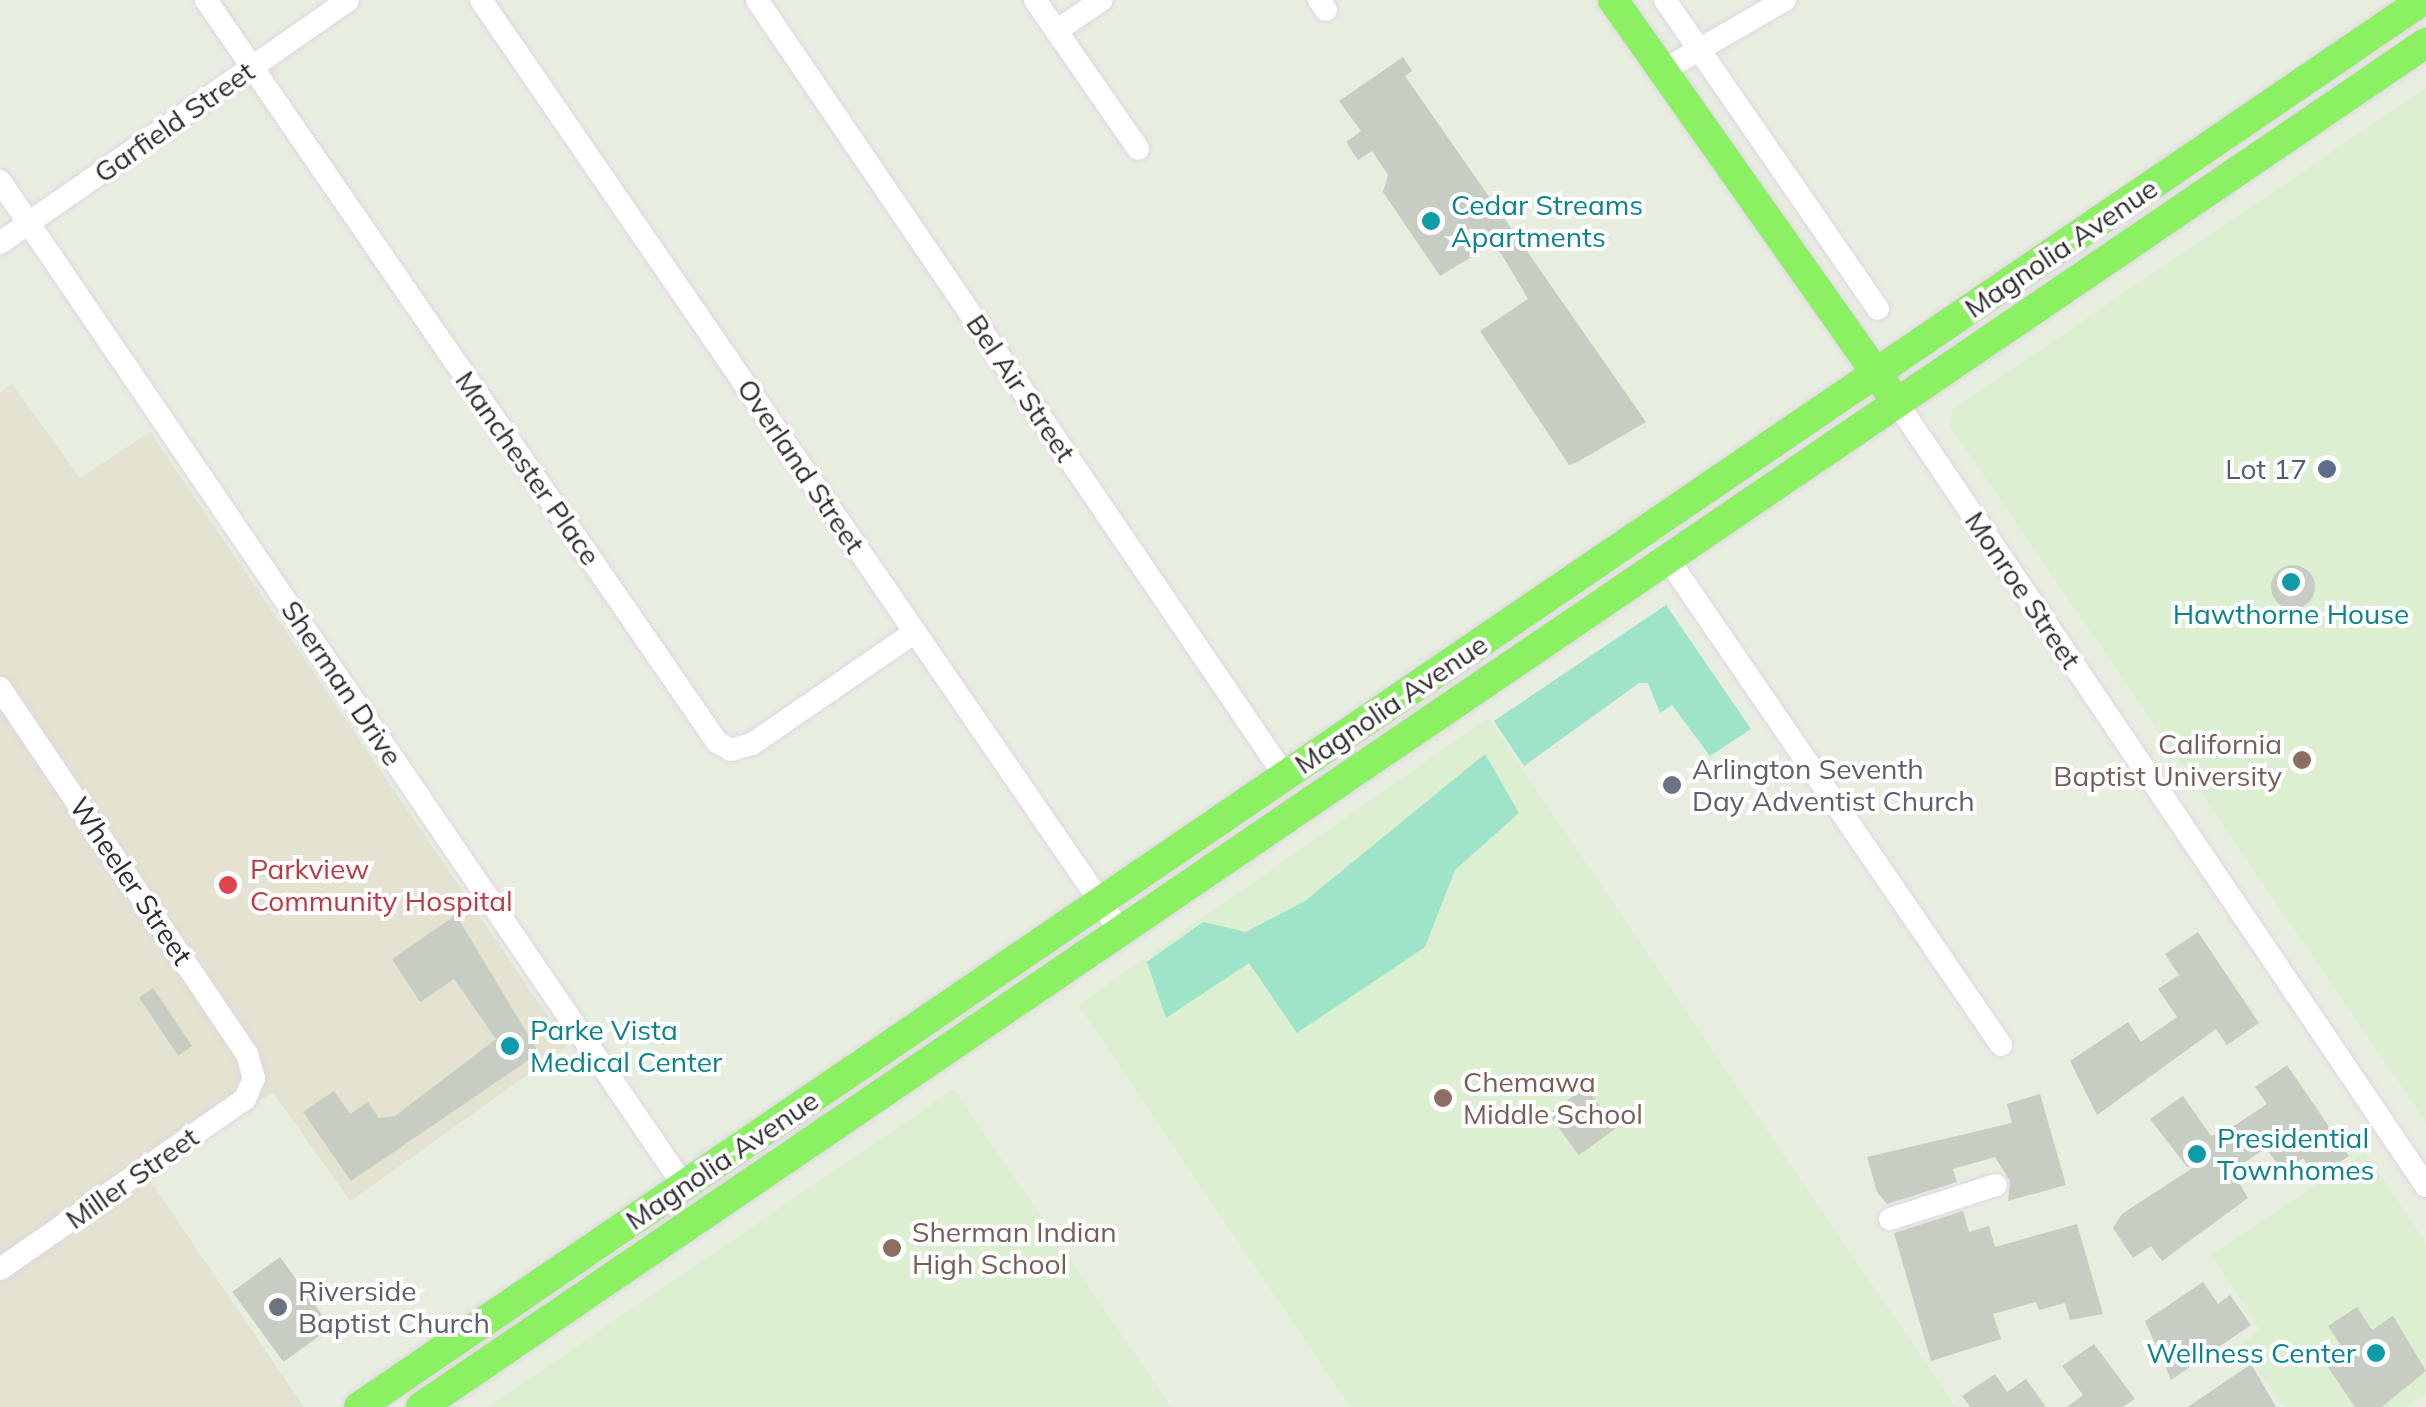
<!DOCTYPE html>
<style>
body{margin:0}
#map{position:relative;width:2426px;height:1407px;overflow:hidden;background:#e7eee0;font-family:Mulish,sans-serif}
div>[style]{position:absolute}
.education>*{inset:0;background:#dcefd0}
.medical>*{inset:0;background:#e4e2d0}
.green>*{inset:0;background:#9de4c8}
.building>*{inset:0;background:#c7cdc2;transform-origin:0 0}
.round{border-radius:50%}
.roads{filter:drop-shadow(0 0 2px #e1d5e5) drop-shadow(0 0 2px #e1d5e5)}
.minor>*{height:22px;margin:-11px;padding:0 11px;transform-origin:11px;border-radius:11px;background:#fff}
.major>*{height:30px;margin:-15px;padding:0 15px;transform-origin:15px;border-radius:15px;background:#8bf062}
.dots>*{width:28px;height:28px;translate:-50% -50%;box-sizing:border-box;border:5px solid #fff;border-radius:50%}
span{translate:-50% -50%;white-space:nowrap;text-align:center;line-height:1.15;-webkit-text-stroke:8px #fff;paint-order:stroke}
.street-label{font-size:28px;color:#2d2d2d}
.culture-label{font-size:28px;color:#0d838f}
.left{translate:0 -50%;text-align:left}
.right{translate:-100% -50%;text-align:right}
.service-label{font-size:28px;color:#4e5e75}
.education-label{font-size:28px;color:#785e54}
.worship-label{font-size:28px;color:#5b616d}
.health-label{font-size:28px;color:#be3a42}
</style>
<div id="map">
<div class="education">
<i style="clip-path:polygon(2426px 88px,2426px 1122px,1950px 426px,1953px 409px)"></i>
<i style="clip-path:polygon(1488px 718px,1808px 1191px,1956px 1407px,1350px 1407px,1078px 1005px)"></i>
<i style="clip-path:polygon(954px 1089px,1171px 1407px,488px 1407px)"></i>
<i style="clip-path:polygon(2365px 1152px,2426px 1243px,2426px 1393px,2406px 1407px,2285px 1407px,2240px 1345px,2260px 1330px,2211px 1255px)"></i>
</div>
<div class="medical">
<i style="clip-path:polygon(12px 384px,80px 478px,150px 432px,568px 1046px,350px 1201px,273px 1092px,147px 1176px,304px 1407px,0 1407px,0 392px)"></i>
</div>
<div class="green">
<i style="clip-path:polygon(1666px 605px,1751px 729px,1710px 756px,1672px 705px,1660px 713px,1648px 683px,1639px 683px,1524px 766px,1494px 721px)"></i>
<i style="clip-path:polygon(1485px 754px,1519px 813px,1455px 870px,1425px 947px,1297px 1033px,1249px 963px,1166px 1018px,1147px 962px,1203px 922px,1246px 932px,1305px 901px)"></i>
</div>
<div class="building">
<i style="clip-path:polygon(1403px 57px,1412px 71px,1405px 76px,1646px 422px,1579px 461px,1569px 465px,1480px 331px,1528px 299px,1502px 255px,1491px 245px,1440px 276px,1383px 192px,1388px 175px,1372px 151px,1358px 160px,1346px 142px,1361px 131px,1339px 101px)"></i>
<i class="round" style="left:2271px;top:565px;width:44px;height:44px"></i>
<i style="clip-path:polygon(456px 915px,539px 1053px,351px 1181px,303px 1112px,334px 1091px,350px 1114px,368px 1102px,379px 1118px,395px 1116px,496px 1039px,454px 979px,420px 1002px,392px 959px)"></i>
<i style="clip-path:polygon(2198px 932px,2259px 1023px,2227px 1045px,2216px 1029px,2097px 1115px,2070px 1061px,2128px 1022px,2141px 1042px,2177px 1017px,2158px 989px,2179px 975px,2165px 954px)"></i>
<i style="left:153px;top:988px;width:70px;height:17px;rotate:56deg"></i>
<i style="clip-path:polygon(2287px 1065px,2349px 1156px,2317px 1177px,2303px 1158px,2283px 1172px,2266px 1148px,2232px 1171px,2248px 1198px,2162px 1261px,2151px 1246px,2133px 1258px,2113px 1228px,2122px 1214px,2197px 1165px,2187px 1167px,2150px 1119px,2183px 1096px,2211px 1136px,2231px 1128px,2267px 1104px,2255px 1087px)"></i>
<i style="left:1586px;top:1087px;width:51px;height:46px;rotate:54deg"></i>
<i style="clip-path:polygon(2040px 1094px,2066px 1185px,2008px 1201px,2010px 1181px,1995px 1157px,1953px 1169px,1957px 1182px,1887px 1204px,1877px 1192px,1867px 1157px,2012px 1123px,2007px 1104px)"></i>
<i style="clip-path:polygon(1963px 1211px,1969px 1232px,1989px 1226px,1995px 1247px,2077px 1224px,2103px 1314px,2070px 1320px,2065px 1303px,2039px 1310px,2036px 1302px,1993px 1314px,2001px 1339px,1931px 1361px,1894px 1233px)"></i>
<i style="left:280px;top:1257px;width:87px;height:59px;rotate:54deg"></i>
<i style="clip-path:polygon(2203px 1282px,2218px 1304px,2230px 1295px,2251px 1325px,2171px 1380px,2145px 1321px)"></i>
<i style="clip-path:polygon(2357px 1307px,2372px 1330px,2393px 1316px,2426px 1371px,2382px 1407px,2355px 1407px,2323px 1360px,2342px 1347px,2328px 1326px)"></i>
<i style="clip-path:polygon(2094px 1344px,2135px 1399px,2123px 1407px,2067px 1407px,2083px 1395px,2062px 1366px)"></i>
<i style="clip-path:polygon(2251px 1364px,2276px 1407px,2188px 1407px)"></i>
<i style="clip-path:polygon(1995px 1374px,2007px 1392px,2026px 1379px,2046px 1407px,1970px 1407px,1962px 1396px)"></i>
</div>
<div class="roads">
<div class="minor">
<i style="left:206px;top:0;width:901px;rotate:55.45deg"></i>
<i style="left:717px;top:742px;width:16px;rotate:30deg"></i>
<i style="left:731px;top:750px;width:22px;rotate:-16deg"></i>
<i style="left:752px;top:744px;width:198px;rotate:-34.5deg"></i>
<i style="left:481px;top:0;width:1131px;rotate:55.52deg"></i>
<i style="left:757px;top:0;width:939px;rotate:55.77deg"></i>
<i style="left:1035px;top:0;width:181px;rotate:55.3deg"></i>
<i style="left:1319px;top:0;width:12px;rotate:55deg"></i>
<i style="left:1665px;top:0;width:375px;rotate:55.4deg"></i>
<i style="left:1056px;top:31px;width:55px;rotate:-34deg"></i>
<i style="left:1662px;top:71px;width:142px;rotate:-30deg"></i>
<i style="left:0;top:181px;width:1216px;rotate:55.76deg"></i>
<i style="left:0;top:243px;width:424px;rotate:-34.9deg"></i>
<i style="left:1897px;top:403px;width:945px;rotate:55.96deg"></i>
<i style="left:1668px;top:559px;width:589px;rotate:55.58deg"></i>
<i style="left:0;top:688px;width:442px;rotate:56deg"></i>
<i style="left:247px;top:1054px;width:25px;rotate:74deg"></i>
<i style="left:254px;top:1078px;width:23px;rotate:113deg"></i>
<i style="left:245px;top:1099px;width:298px;rotate:145.2deg"></i>
<i style="left:1890px;top:1219px;width:111px;rotate:-17.8deg"></i>
</div>
<div class="major">
<i style="left:1613px;top:0;width:477px;rotate:54.8deg"></i>
<i style="left:359px;top:1407px;width:2498px;rotate:-34.28deg"></i>
<i style="left:421px;top:1407px;width:2425px;rotate:-34.23deg"></i>
</div>
</div>
<div class="dots">
<i style="left:1431px;top:221px;background:#0f9aa8"></i>
<i style="left:2327px;top:469px;background:#5c6f8a"></i>
<i style="left:2291px;top:582px;background:#0f9aa8"></i>
<i style="left:2302px;top:760px;background:#8d6e63"></i>
<i style="left:1672px;top:785px;background:#6b7280"></i>
<i style="left:228px;top:885px;background:#e0444e"></i>
<i style="left:510px;top:1046px;background:#0f9aa8"></i>
<i style="left:1443px;top:1098px;background:#8d6e63"></i>
<i style="left:2197px;top:1154px;background:#0f9aa8"></i>
<i style="left:892px;top:1248px;background:#8d6e63"></i>
<i style="left:278px;top:1307px;background:#6b7280"></i>
<i style="left:2376px;top:1353px;background:#0f9aa8"></i>
</div>
<div class="street-label">
<span style="left:174px;top:122px;rotate:-35deg">Garfield Street</span>
<span style="left:2061px;top:248px;rotate:-34deg">Magnolia Avenue</span>
<span style="left:1021px;top:388px;rotate:56deg">Bel Air Street</span>
<span style="left:801px;top:466px;rotate:56deg">Overland Street</span>
<span style="left:528px;top:468px;rotate:55deg">Manchester Place</span>
<span style="left:2023px;top:590px;rotate:56deg">Monroe Street</span>
<span style="left:342px;top:683px;rotate:56deg">Sherman Drive</span>
<span style="left:1391px;top:704px;rotate:-34deg">Magnolia Avenue</span>
<span style="left:131px;top:881px;rotate:56deg">Wheeler Street</span>
<span style="left:722px;top:1160px;rotate:-34deg">Magnolia Avenue</span>
<span style="left:132px;top:1178px;rotate:-35deg">Miller Street</span>
</div>
<div class="culture-label">
<span class="left" style="left:1451px;top:221px">Cedar Streams<br>Apartments</span>
<span style="left:2291px;top:614px">Hawthorne House</span>
<span class="left" style="left:530px;top:1046px">Parke Vista<br>Medical Center</span>
<span class="left" style="left:2217px;top:1154px">Presidential<br>Townhomes</span>
<span class="right" style="left:2356px;top:1353px">Wellness Center</span>
</div>
<div class="service-label">
<span class="right" style="left:2307px;top:469px">Lot 17</span>
</div>
<div class="education-label">
<span class="right" style="left:2282px;top:760px">California<br>Baptist University</span>
<span class="left" style="left:1463px;top:1098px">Chemawa<br>Middle School</span>
<span class="left" style="left:912px;top:1248px">Sherman Indian<br>High School</span>
</div>
<div class="worship-label">
<span class="left" style="left:1692px;top:785px">Arlington Seventh<br>Day Adventist Church</span>
<span class="left" style="left:298px;top:1307px">Riverside<br>Baptist Church</span>
</div>
<div class="health-label">
<span class="left" style="left:250px;top:885px">Parkview<br>Community Hospital</span>
</div>
</div>
